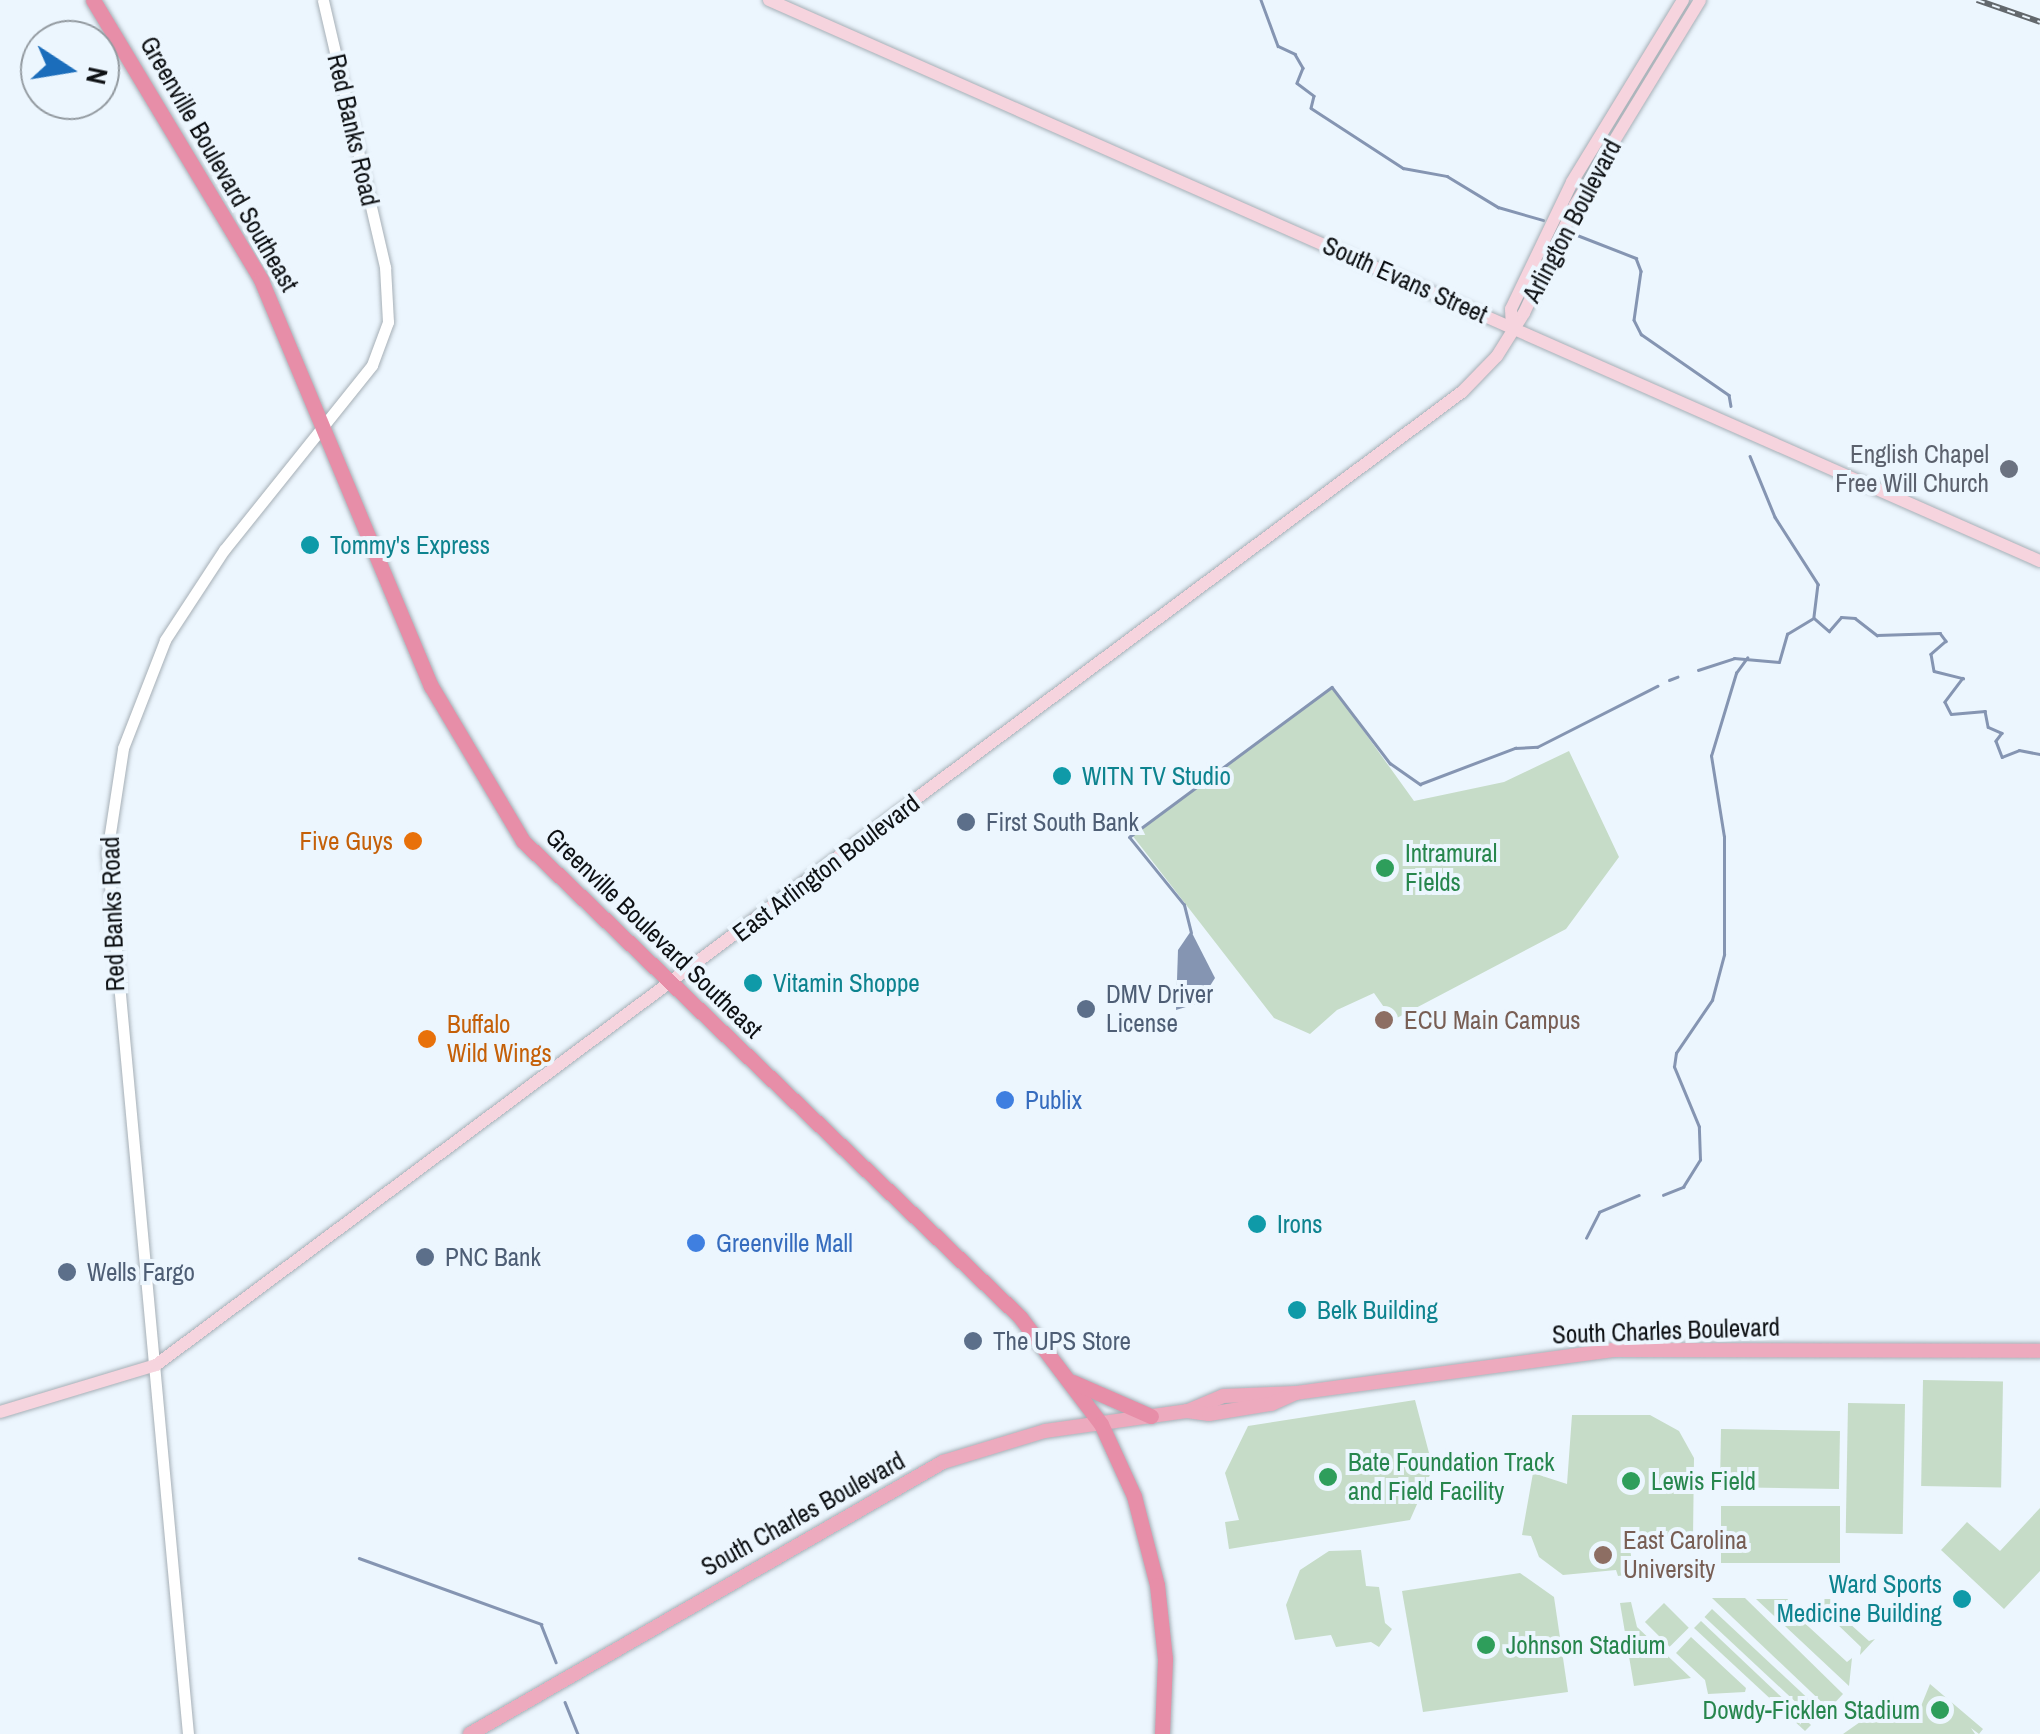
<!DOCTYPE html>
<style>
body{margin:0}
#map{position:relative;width:2040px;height:1734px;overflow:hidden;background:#ecf6fe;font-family:"Archivo Narrow",sans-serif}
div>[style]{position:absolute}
.green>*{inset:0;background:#c6dcc8;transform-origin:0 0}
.water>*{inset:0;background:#8595b2}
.stream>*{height:2.5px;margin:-1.25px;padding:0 1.25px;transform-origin:1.25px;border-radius:1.25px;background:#8595b2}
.roads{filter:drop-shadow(0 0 2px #a6afb6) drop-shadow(0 0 2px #a6afb6)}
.tertiary>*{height:11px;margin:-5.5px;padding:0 5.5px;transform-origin:5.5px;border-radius:5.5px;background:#fff}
.secondary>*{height:12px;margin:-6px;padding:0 6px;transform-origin:6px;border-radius:6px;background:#f6d4de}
.primary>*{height:14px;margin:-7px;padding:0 7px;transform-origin:7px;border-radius:7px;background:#edaabe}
.trunk>*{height:15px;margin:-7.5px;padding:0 7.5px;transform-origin:7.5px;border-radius:7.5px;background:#e78ea8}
.rail>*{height:6px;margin-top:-3px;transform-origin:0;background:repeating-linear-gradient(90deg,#ecf6fe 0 8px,#63686d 0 16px);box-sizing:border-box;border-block:2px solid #63686d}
.dots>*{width:28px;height:28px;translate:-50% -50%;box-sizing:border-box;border:5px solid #ecf6fe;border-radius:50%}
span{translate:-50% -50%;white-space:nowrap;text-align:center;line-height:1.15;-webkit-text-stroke:8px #ecf6fe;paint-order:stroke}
.street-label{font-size:25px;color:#0e1114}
.worship-label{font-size:25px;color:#5b616d}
.right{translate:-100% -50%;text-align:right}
.culture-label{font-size:25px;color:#0d838f}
.left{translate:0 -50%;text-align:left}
.service-label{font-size:25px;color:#4e5e75}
.food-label{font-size:25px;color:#c56008}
.leisure-label{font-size:25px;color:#27864d}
.education-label{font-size:25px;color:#785e54}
.shop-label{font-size:25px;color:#366cbe}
.north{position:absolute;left:20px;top:20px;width:100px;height:100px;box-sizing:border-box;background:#ecf6fe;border:2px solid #939aa0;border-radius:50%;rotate:102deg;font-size:28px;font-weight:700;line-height:40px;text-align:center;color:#0e1114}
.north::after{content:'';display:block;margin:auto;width:35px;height:45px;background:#1b6dbb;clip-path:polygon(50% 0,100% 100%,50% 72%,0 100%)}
</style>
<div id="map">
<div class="green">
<i style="clip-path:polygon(1332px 687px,1414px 801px,1504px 782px,1569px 751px,1619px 857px,1566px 929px,1393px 1020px,1374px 993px,1337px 1010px,1310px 1034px,1274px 1018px,1132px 835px)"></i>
<i style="left:1923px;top:1380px;width:80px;height:106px;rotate:1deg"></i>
<i style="clip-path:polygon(1415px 1400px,1433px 1468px,1410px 1520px,1229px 1549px,1225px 1522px,1239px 1520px,1225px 1473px,1248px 1426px)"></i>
<i style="left:1848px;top:1403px;width:57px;height:130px;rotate:1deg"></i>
<i style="clip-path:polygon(1572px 1415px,1650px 1415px,1679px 1431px,1694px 1458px,1693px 1538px,1629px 1543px,1634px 1574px,1618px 1576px,1616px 1570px,1563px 1575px,1539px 1557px,1531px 1536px,1522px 1535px,1533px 1473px,1567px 1484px)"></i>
<i style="left:1721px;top:1429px;width:119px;height:58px;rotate:1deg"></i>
<i style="left:1721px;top:1506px;width:119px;height:57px"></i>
<i style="clip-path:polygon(2040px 1508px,2040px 1571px,2004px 1609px,1941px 1550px,1967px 1522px,2000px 1551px)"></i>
<i style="clip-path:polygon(1361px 1550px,1366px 1586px,1379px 1587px,1385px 1623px,1392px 1629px,1379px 1647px,1371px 1642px,1336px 1647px,1331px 1635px,1295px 1640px,1286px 1605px,1300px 1570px,1329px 1551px)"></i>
<i style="clip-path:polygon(1520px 1573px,1554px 1597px,1568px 1692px,1423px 1712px,1402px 1591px)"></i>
<i style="clip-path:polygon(1712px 1598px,1745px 1598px,1843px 1694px,1829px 1709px)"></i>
<i style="clip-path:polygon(1756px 1599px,1788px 1599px,1785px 1605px,1847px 1662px,1852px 1658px,1849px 1686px)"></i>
<i style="clip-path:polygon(1800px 1599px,1833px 1599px,1829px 1605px,1869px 1641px,1875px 1639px,1860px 1655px,1861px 1647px,1811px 1599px)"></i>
<i style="clip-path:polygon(1631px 1602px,1637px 1627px,1691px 1678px,1634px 1686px,1620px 1603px)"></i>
<i style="left:1664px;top:1603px;width:35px;height:27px;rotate:45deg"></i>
<i style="left:1712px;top:1609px;width:151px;height:11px;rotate:43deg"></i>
<i style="clip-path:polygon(1701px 1621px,1811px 1725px,1805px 1731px,1694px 1628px)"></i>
<i style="clip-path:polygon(1691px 1637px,1746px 1688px,1745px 1692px,1708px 1694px,1705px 1680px,1676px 1653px)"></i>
<i style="clip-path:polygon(1930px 1684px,1983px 1729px,1979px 1734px,1971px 1728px,1975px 1734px,1843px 1734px,1887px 1703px,1892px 1708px,1901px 1702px,1910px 1718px,1917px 1716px)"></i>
<i style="clip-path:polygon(1759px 1701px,1775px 1714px,1710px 1719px,1713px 1703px)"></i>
</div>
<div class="water">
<i style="clip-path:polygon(1191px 931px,1215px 978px,1199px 1003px,1176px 1010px,1178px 950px)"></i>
</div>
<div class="stream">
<i style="left:1261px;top:0;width:49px;rotate:69.7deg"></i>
<i style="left:1278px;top:46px;width:19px;rotate:25deg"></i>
<i style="left:1295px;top:54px;width:16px;rotate:60deg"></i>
<i style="left:1303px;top:68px;width:16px;rotate:112deg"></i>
<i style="left:1297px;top:83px;width:21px;rotate:37deg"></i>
<i style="left:1314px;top:96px;width:12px;rotate:104deg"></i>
<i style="left:1311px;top:108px;width:110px;rotate:33.1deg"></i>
<i style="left:1403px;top:168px;width:45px;rotate:10.3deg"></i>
<i style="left:1447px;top:176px;width:60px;rotate:31.3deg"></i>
<i style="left:1498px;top:207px;width:47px;rotate:16.1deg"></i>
<i style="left:1572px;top:233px;width:69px;rotate:21.3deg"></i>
<i style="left:1636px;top:258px;width:14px;rotate:69deg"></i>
<i style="left:1641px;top:271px;width:49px;rotate:98.1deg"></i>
<i style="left:1634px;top:320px;width:16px;rotate:63deg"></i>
<i style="left:1641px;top:334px;width:107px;rotate:34.7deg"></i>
<i style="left:1729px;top:395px;width:11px;rotate:80deg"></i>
<i style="left:1750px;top:456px;width:66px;rotate:67.7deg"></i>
<i style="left:1775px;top:517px;width:80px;rotate:57.3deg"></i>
<i style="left:1818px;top:584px;width:34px;rotate:97deg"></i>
<i style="left:1814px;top:618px;width:20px;rotate:41deg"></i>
<i style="left:1829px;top:631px;width:18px;rotate:-49deg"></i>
<i style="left:1841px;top:617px;width:14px;rotate:4deg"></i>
<i style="left:1855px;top:618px;width:28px;rotate:38deg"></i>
<i style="left:1877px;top:635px;width:63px;rotate:-1.8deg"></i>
<i style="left:1940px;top:633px;width:10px;rotate:53deg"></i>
<i style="left:1946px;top:641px;width:20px;rotate:139deg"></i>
<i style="left:1931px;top:654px;width:17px;rotate:80deg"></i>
<i style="left:1934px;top:671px;width:30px;rotate:14deg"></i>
<i style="left:1963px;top:678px;width:30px;rotate:127deg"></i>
<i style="left:1945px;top:702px;width:13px;rotate:63deg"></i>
<i style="left:1951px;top:714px;width:34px;rotate:-5deg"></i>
<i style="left:1985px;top:711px;width:16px;rotate:79deg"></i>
<i style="left:1988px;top:727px;width:15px;rotate:23deg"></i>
<i style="left:2002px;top:733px;width:10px;rotate:127deg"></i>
<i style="left:1996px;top:741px;width:17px;rotate:69deg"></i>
<i style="left:2002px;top:757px;width:18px;rotate:-22deg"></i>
<i style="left:2019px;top:750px;width:21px;rotate:11deg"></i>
<i style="left:1698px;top:670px;width:38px;rotate:-18deg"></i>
<i style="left:1734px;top:658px;width:45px;rotate:5.1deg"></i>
<i style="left:1779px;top:662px;width:29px;rotate:-74deg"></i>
<i style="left:1787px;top:634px;width:29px;rotate:-31deg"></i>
<i style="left:1669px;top:680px;width:9px;rotate:-21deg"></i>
<i style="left:1191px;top:933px;width:29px;rotate:-104deg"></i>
<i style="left:1184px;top:905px;width:87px;rotate:-129deg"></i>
<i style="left:1129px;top:837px;width:252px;rotate:-36.5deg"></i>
<i style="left:1332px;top:687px;width:96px;rotate:52.7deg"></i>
<i style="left:1390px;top:763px;width:37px;rotate:35deg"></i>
<i style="left:1420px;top:784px;width:102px;rotate:-20.8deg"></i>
<i style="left:1515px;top:748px;width:22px;rotate:-3deg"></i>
<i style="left:1537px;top:747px;width:135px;rotate:-26.9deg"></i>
<i style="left:1663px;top:1195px;width:22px;rotate:-22deg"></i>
<i style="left:1683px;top:1187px;width:32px;rotate:-58deg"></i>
<i style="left:1700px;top:1160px;width:33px;rotate:-92deg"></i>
<i style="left:1699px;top:1127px;width:65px;rotate:-112.6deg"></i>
<i style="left:1674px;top:1067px;width:14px;rotate:-82deg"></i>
<i style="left:1676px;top:1053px;width:64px;rotate:-55.8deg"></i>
<i style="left:1712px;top:1000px;width:47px;rotate:-75.1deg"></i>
<i style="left:1724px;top:955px;width:118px;rotate:-90deg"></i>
<i style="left:1724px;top:837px;width:82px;rotate:-99.1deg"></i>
<i style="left:1711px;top:756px;width:87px;rotate:-73.2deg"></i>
<i style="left:1736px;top:673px;width:19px;rotate:-54deg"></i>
<i style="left:1586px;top:1238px;width:29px;rotate:-63deg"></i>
<i style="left:1599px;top:1212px;width:43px;rotate:-23deg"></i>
<i style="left:359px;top:1558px;width:194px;rotate:19.9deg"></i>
<i style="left:541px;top:1624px;width:41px;rotate:68.5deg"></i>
<i style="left:565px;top:1702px;width:35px;rotate:68deg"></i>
</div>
<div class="roads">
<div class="tertiary">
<i style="left:188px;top:1734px;width:885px;rotate:-95.25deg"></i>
<i style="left:107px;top:853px;width:106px;rotate:-81.3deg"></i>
<i style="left:123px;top:748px;width:116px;rotate:-68.7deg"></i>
<i style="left:165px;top:640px;width:108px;rotate:-56.8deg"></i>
<i style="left:224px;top:550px;width:237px;rotate:-51.3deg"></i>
<i style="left:372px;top:365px;width:46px;rotate:-69.6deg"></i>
<i style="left:388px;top:322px;width:55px;rotate:-93.1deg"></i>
<i style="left:385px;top:267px;width:274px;rotate:-103.1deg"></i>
</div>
<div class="secondary">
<i style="left:769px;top:0;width:1389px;rotate:23.82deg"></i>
<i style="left:1512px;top:328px;width:19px;rotate:-93deg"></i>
<i style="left:1511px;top:309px;width:141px;rotate:-64.3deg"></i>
<i style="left:1572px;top:182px;width:213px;rotate:-58.6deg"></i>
<i style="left:0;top:1412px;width:163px;rotate:-16.8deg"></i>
<i style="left:156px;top:1365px;width:1629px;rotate:-36.69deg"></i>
<i style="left:1462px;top:392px;width:50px;rotate:-45.8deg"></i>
<i style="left:1497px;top:356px;width:51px;rotate:-57.9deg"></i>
<i style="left:1524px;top:313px;width:119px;rotate:-64.7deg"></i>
<i style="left:1575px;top:205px;width:240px;rotate:-58.6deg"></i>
</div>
<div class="primary">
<i style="left:1188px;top:1411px;width:38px;rotate:-23deg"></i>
<i style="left:1223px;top:1396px;width:73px;rotate:-2.4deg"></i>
<i style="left:1296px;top:1393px;width:319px;rotate:-7.7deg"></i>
<i style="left:1612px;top:1350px;width:428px;rotate:0.1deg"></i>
<i style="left:470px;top:1734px;width:546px;rotate:-29.9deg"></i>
<i style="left:943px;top:1462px;width:107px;rotate:-16.9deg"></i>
<i style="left:1045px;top:1431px;width:143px;rotate:-8deg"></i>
<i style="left:1187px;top:1411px;width:22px;rotate:8deg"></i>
<i style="left:1209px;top:1414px;width:63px;rotate:-9.2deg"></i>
<i style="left:1271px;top:1404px;width:27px;rotate:-24deg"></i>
</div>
<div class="trunk">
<i style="left:93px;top:0;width:327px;rotate:59deg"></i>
<i style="left:261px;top:280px;width:440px;rotate:67.3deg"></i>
<i style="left:431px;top:686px;width:180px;rotate:59.3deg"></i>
<i style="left:523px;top:841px;width:688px;rotate:43.76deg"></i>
<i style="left:1020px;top:1317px;width:134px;rotate:52.9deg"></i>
<i style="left:1101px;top:1424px;width:79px;rotate:65.4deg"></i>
<i style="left:1134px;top:1496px;width:92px;rotate:75.5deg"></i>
<i style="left:1157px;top:1585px;width:74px;rotate:83.8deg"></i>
<i style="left:1165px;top:1659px;width:75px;rotate:92.3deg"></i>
<i style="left:1073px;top:1382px;width:85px;rotate:23.6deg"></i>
</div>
</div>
<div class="rail">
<i style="left:1977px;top:0;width:67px;rotate:19.2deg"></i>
</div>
<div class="dots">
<i style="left:2009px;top:469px;background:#6b7280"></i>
<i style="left:310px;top:545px;background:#0f9aa8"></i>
<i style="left:1062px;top:776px;background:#0f9aa8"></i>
<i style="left:966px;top:822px;background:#5c6f8a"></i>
<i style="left:413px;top:841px;background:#e8710a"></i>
<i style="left:1385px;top:868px;background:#2e9e5b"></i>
<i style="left:753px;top:983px;background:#0f9aa8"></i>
<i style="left:1086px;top:1009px;background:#5c6f8a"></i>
<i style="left:1384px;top:1020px;background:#8d6e63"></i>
<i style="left:427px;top:1039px;background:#e8710a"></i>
<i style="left:1005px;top:1100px;background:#3f7fe0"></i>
<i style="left:1257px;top:1224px;background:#0f9aa8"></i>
<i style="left:696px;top:1243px;background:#3f7fe0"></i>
<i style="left:425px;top:1257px;background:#5c6f8a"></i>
<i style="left:67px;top:1272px;background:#5c6f8a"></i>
<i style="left:1297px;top:1310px;background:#0f9aa8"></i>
<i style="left:973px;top:1341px;background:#5c6f8a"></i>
<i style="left:1328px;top:1477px;background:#2e9e5b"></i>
<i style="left:1631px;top:1481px;background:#2e9e5b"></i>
<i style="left:1603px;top:1555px;background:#8d6e63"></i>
<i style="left:1962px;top:1599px;background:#0f9aa8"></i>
<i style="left:1486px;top:1645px;background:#2e9e5b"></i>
<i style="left:1940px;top:1710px;background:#2e9e5b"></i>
</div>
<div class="street-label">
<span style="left:353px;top:130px;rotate:77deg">Red Banks Road</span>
<span style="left:219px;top:164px;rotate:60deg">Greenville Boulevard Southeast</span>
<span style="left:1572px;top:221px;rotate:-62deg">Arlington Boulevard</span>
<span style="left:1405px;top:280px;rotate:24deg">South Evans Street</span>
<span style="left:826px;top:868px;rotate:-37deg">East Arlington Boulevard</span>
<span style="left:113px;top:914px;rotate:-92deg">Red Banks Road</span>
<span style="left:654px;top:933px;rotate:44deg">Greenville Boulevard Southeast</span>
<span style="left:1666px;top:1331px;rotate:-2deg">South Charles Boulevard</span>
<span style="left:803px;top:1514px;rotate:-29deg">South Charles Boulevard</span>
</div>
<div class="worship-label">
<span class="right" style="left:1989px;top:469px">English Chapel<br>Free Will Church</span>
</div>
<div class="culture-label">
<span class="left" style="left:330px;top:545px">Tommy's Express</span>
<span class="left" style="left:1082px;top:776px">WITN TV Studio</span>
<span class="left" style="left:773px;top:983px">Vitamin Shoppe</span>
<span class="left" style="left:1277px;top:1224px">Irons</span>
<span class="left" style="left:1317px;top:1310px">Belk Building</span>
<span class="right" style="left:1942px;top:1599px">Ward Sports<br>Medicine Building</span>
</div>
<div class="service-label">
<span class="left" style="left:986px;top:822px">First South Bank</span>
<span class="left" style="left:1106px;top:1009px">DMV Driver<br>License</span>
<span class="left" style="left:445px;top:1257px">PNC Bank</span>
<span class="left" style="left:87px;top:1272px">Wells Fargo</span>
<span class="left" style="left:993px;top:1341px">The UPS Store</span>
</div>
<div class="food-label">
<span class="right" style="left:393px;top:841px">Five Guys</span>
<span class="left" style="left:447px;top:1039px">Buffalo<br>Wild Wings</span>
</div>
<div class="leisure-label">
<span class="left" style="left:1405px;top:868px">Intramural<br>Fields</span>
<span class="left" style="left:1348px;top:1477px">Bate Foundation Track<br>and Field Facility</span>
<span class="left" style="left:1651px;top:1481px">Lewis Field</span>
<span class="left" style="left:1506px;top:1645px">Johnson Stadium</span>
<span class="right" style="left:1920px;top:1710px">Dowdy-Ficklen Stadium</span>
</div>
<div class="education-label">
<span class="left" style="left:1404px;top:1020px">ECU Main Campus</span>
<span class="left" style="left:1623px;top:1555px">East Carolina<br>University</span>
</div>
<div class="shop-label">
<span class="left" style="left:1025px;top:1100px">Publix</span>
<span class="left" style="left:716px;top:1243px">Greenville Mall</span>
</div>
<div class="north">N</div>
</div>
